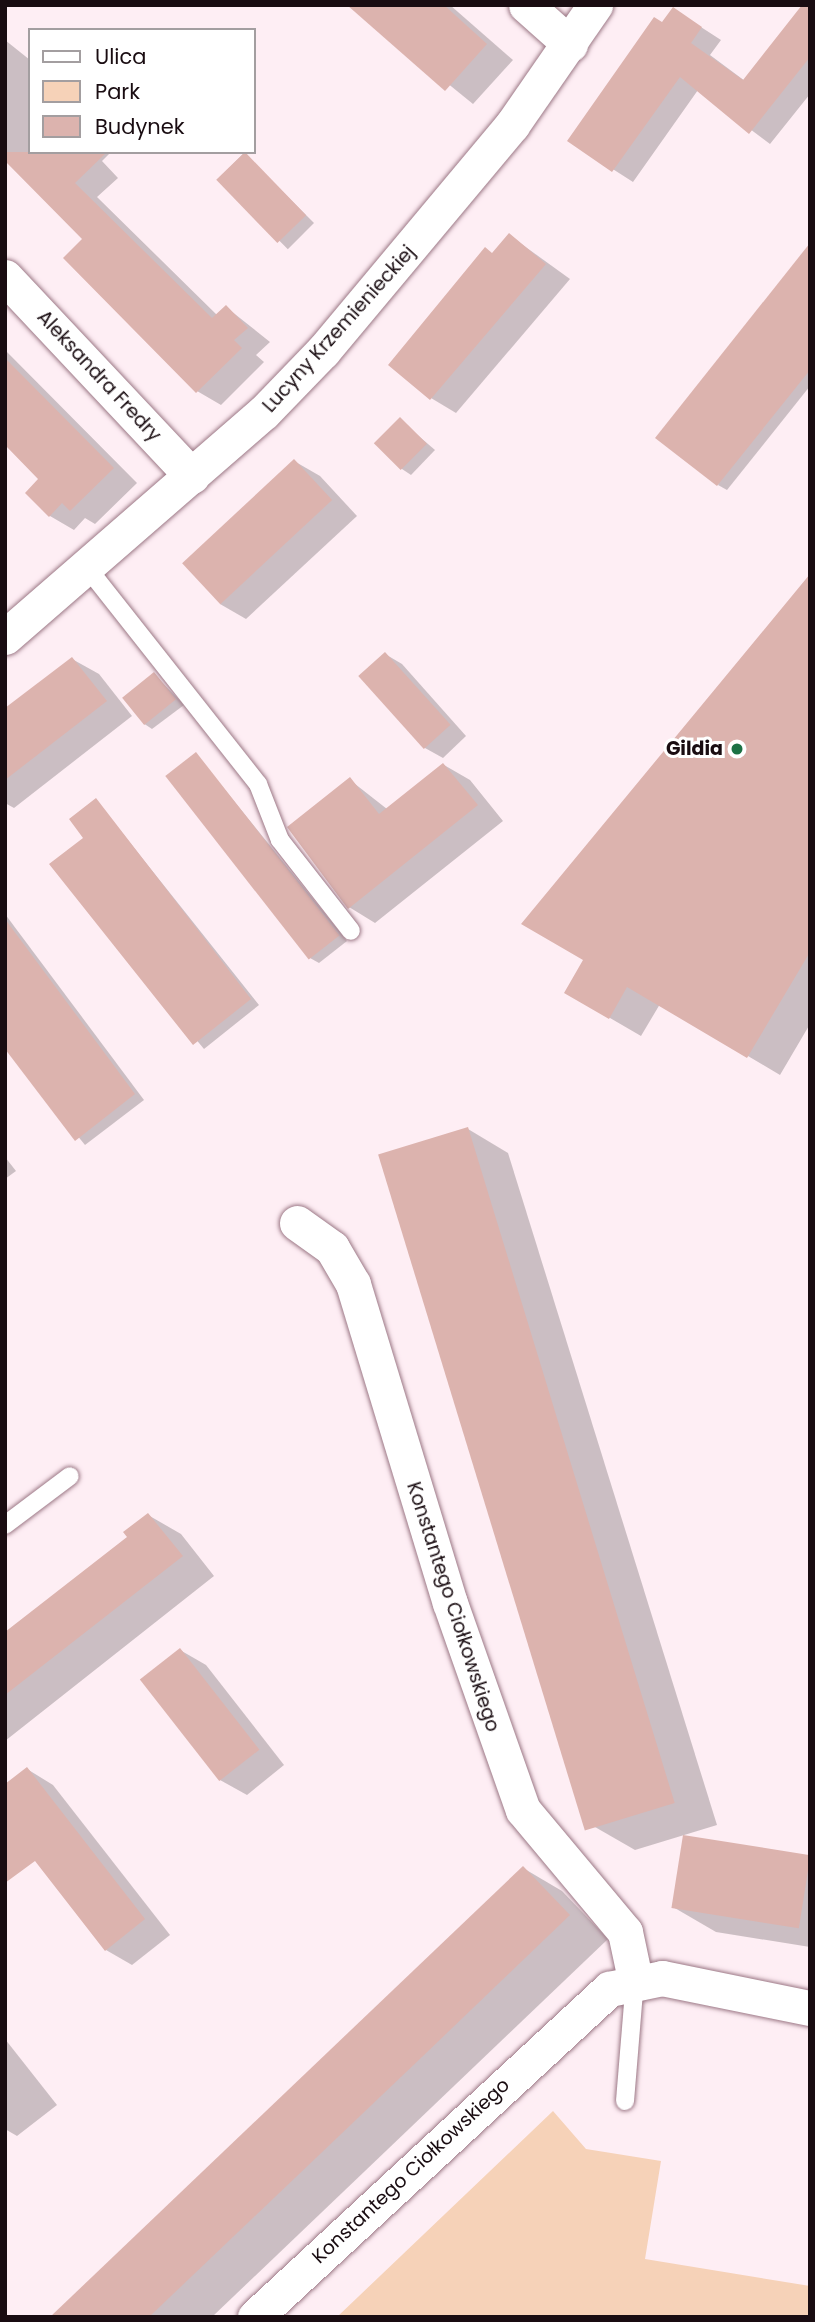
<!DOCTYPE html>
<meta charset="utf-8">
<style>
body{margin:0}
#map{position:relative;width:815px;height:2322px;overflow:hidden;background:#feeef4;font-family:Poppins,sans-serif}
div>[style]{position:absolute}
.green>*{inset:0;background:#f6d2b8}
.shadow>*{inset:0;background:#0003;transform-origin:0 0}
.building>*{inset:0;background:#dcb3ae;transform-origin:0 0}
.roads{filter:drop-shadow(0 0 2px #9c7886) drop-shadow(0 0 2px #9c7886)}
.lane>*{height:18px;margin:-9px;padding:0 9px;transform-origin:9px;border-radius:9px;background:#fff}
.street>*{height:35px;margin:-17.5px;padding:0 17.5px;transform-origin:17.5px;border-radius:17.5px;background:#fff}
.dots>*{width:19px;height:19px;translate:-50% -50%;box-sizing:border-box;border:4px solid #fff;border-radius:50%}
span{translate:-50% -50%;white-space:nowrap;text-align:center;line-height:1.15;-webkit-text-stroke:6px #fff;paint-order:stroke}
.street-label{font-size:19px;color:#190c11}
.poi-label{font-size:19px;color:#190c11;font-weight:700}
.right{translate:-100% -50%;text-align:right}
.frame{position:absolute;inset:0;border:7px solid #190c11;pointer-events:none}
.legend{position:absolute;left:28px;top:28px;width:228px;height:126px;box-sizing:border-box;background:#fff;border:2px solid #a39ea0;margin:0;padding:9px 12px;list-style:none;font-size:21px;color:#190c11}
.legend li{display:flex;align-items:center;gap:14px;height:35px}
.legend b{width:35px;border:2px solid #a39ea0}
</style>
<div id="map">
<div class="green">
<i style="clip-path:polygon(553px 2111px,586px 2149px,661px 2161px,645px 2259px,810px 2286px,810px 2317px,337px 2317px)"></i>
</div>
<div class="shadow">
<i style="clip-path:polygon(351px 5px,450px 5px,513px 60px,473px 104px)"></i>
<i style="clip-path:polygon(810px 8px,810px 94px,770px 144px,698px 90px,633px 182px,569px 141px,673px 9px,721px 40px,710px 55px,745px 81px)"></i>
<i style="clip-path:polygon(5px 40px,30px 60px,30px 152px,111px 152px,102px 161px,118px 178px,97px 197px,217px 315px,226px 307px,270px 342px,256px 355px,264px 362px,221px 405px,197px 391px,84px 239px,5px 158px)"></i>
<i style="left:244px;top:153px;width:99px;height:37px;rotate:45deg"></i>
<i style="clip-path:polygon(509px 235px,570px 279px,456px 413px,431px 398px,494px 254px)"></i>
<i style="clip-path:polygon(810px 245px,810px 386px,727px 490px,718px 485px)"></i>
<i style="clip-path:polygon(5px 350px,137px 483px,95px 524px,85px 518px,74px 530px,50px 516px,41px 479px,5px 443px)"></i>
<i style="clip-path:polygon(400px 420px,435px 450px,411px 475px,402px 469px)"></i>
<i style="clip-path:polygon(294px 461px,320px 476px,357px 516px,246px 619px,220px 604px)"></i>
<i style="clip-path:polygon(810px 577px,810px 1024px,780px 1075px,660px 1004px,641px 1036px,567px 993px)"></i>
<i style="clip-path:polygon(385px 654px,402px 664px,466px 736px,443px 758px,425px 748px)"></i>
<i style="clip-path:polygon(72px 659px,99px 674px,132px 716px,14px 808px,5px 803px,5px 711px)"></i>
<i style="clip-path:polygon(154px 674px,184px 705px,152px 729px,143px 723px)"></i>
<i style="clip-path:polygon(196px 754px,347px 941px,319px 963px,310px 958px)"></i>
<i style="clip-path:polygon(444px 765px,470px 780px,503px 821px,375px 923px,349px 907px,350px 780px,387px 809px)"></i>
<i style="clip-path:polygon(96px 800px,259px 1005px,204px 1049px,51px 865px,85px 838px)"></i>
<i style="clip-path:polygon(5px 914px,144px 1100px,85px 1145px,5px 1046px)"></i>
<i style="clip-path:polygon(468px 1129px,508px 1153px,717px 1825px,635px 1850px,595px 1827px)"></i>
<i style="clip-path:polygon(5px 1157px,16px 1171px,5px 1179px)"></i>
<i style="clip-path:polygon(148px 1515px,181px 1534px,214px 1576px,5px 1741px,5px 1633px,130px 1537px)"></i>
<i style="clip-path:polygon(180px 1650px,206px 1665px,284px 1765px,247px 1795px,220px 1780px)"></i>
<i style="clip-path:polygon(27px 1769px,53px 1785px,170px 1935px,132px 1965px,106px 1950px)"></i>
<i style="clip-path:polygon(810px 1857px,810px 1947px,716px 1932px,673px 1907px)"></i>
<i style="clip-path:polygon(523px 1868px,562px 1891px,608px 1939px,212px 2317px,52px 2317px)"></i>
<i style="clip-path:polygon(5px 2039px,57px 2105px,17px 2136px,5px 2129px)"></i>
</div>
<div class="building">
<i style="clip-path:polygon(347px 5px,444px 5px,487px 44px,445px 91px)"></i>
<i style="clip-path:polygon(802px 5px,810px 5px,810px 57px,749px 134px,680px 77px,612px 172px,567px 141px,654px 17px,662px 22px,673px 7px,702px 27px,691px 43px,743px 80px)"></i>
<i style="clip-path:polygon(5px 152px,107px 152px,75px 183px,212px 318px,226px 305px,248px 328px,234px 340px,242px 348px,196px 393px,63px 258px,82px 239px,5px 161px)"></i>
<i style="left:245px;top:152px;width:88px;height:40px;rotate:46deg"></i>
<i style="clip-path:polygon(509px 233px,546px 264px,430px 400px,388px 365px,485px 247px,492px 253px)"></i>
<i style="clip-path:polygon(810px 243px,810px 370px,717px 486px,655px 438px)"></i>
<i style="clip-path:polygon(5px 358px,114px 468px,70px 511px,62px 503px,49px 517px,25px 493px,38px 479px,5px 445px)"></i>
<i style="left:400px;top:417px;width:38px;height:37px;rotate:45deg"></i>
<i style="left:294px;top:459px;width:56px;height:153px;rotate:47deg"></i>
<i style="clip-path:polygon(810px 574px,810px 952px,747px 1058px,627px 987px,609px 1019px,564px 993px,583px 960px,521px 924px)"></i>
<i style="left:385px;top:652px;width:98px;height:36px;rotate:48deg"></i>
<i style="clip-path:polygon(72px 657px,107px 701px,5px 780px,5px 708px)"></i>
<i style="left:154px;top:672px;width:35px;height:41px;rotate:51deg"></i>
<i style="left:196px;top:752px;width:233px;height:39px;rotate:52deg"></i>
<i style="clip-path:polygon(443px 763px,478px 805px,348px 909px,287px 827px,350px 777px,379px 814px)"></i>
<i style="clip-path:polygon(96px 798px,251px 999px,193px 1045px,49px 864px,83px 838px,69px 819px)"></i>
<i style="clip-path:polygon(5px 919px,135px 1094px,75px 1141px,5px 1049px)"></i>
<i style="left:468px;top:1127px;width:707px;height:94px;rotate:73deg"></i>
<i style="clip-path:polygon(148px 1513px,183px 1556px,5px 1695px,5px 1632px,127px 1537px,123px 1532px)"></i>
<i style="left:180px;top:1648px;width:129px;height:51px;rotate:52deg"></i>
<i style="clip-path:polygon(27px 1767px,145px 1919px,105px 1951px,35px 1861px,5px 1883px,5px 1784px)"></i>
<i style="left:683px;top:1835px;width:129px;height:74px;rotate:9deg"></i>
<i style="clip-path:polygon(523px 1866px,570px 1915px,423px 2056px,149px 2317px,50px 2317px)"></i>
</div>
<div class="roads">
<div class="lane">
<i style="left:89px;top:570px;width:273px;rotate:51.7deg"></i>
<i style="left:258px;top:784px;width:60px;rotate:68.6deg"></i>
<i style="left:280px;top:840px;width:115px;rotate:52deg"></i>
<i style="left:5px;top:1525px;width:81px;rotate:-37deg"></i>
<i style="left:625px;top:2101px;width:122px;rotate:-85.3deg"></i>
</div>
<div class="street">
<i style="left:526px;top:5px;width:59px;rotate:41.6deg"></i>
<i style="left:5px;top:277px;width:273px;rotate:46.8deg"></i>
<i style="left:5px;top:637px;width:343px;rotate:-41deg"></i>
<i style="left:264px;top:412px;width:85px;rotate:-46deg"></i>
<i style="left:323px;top:351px;width:295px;rotate:-50.1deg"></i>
<i style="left:512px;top:125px;width:146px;rotate:-55.3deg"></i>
<i style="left:297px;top:1223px;width:43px;rotate:35.5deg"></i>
<i style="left:332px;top:1248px;width:42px;rotate:59.7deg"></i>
<i style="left:353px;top:1284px;width:333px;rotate:73.1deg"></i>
<i style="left:450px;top:1603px;width:219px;rotate:70.6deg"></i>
<i style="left:523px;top:1810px;width:159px;rotate:50.1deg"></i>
<i style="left:625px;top:1932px;width:48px;rotate:78deg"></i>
<i style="left:255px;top:2317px;width:483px;rotate:-42.8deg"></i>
<i style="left:609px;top:1989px;width:54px;rotate:-11.7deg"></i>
<i style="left:662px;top:1978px;width:151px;rotate:11.5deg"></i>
</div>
</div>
<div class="dots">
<i style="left:737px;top:749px;background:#1c7144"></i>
</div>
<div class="street-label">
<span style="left:339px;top:329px;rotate:-48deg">Lucyny Krzemienieckiej</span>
<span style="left:99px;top:376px;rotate:47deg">Aleksandra Fredry</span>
<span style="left:453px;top:1607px;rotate:72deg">Konstantego Ciołkowskiego</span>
<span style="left:411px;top:2171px;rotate:-43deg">Konstantego Ciołkowskiego</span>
</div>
<div class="poi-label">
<span class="right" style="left:723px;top:749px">Gildia</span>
</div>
<div class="frame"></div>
<ul class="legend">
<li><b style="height:9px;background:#fff"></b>Ulica</li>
<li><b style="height:19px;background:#f6d2b8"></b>Park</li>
<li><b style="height:19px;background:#dcb3ae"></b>Budynek</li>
</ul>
</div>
